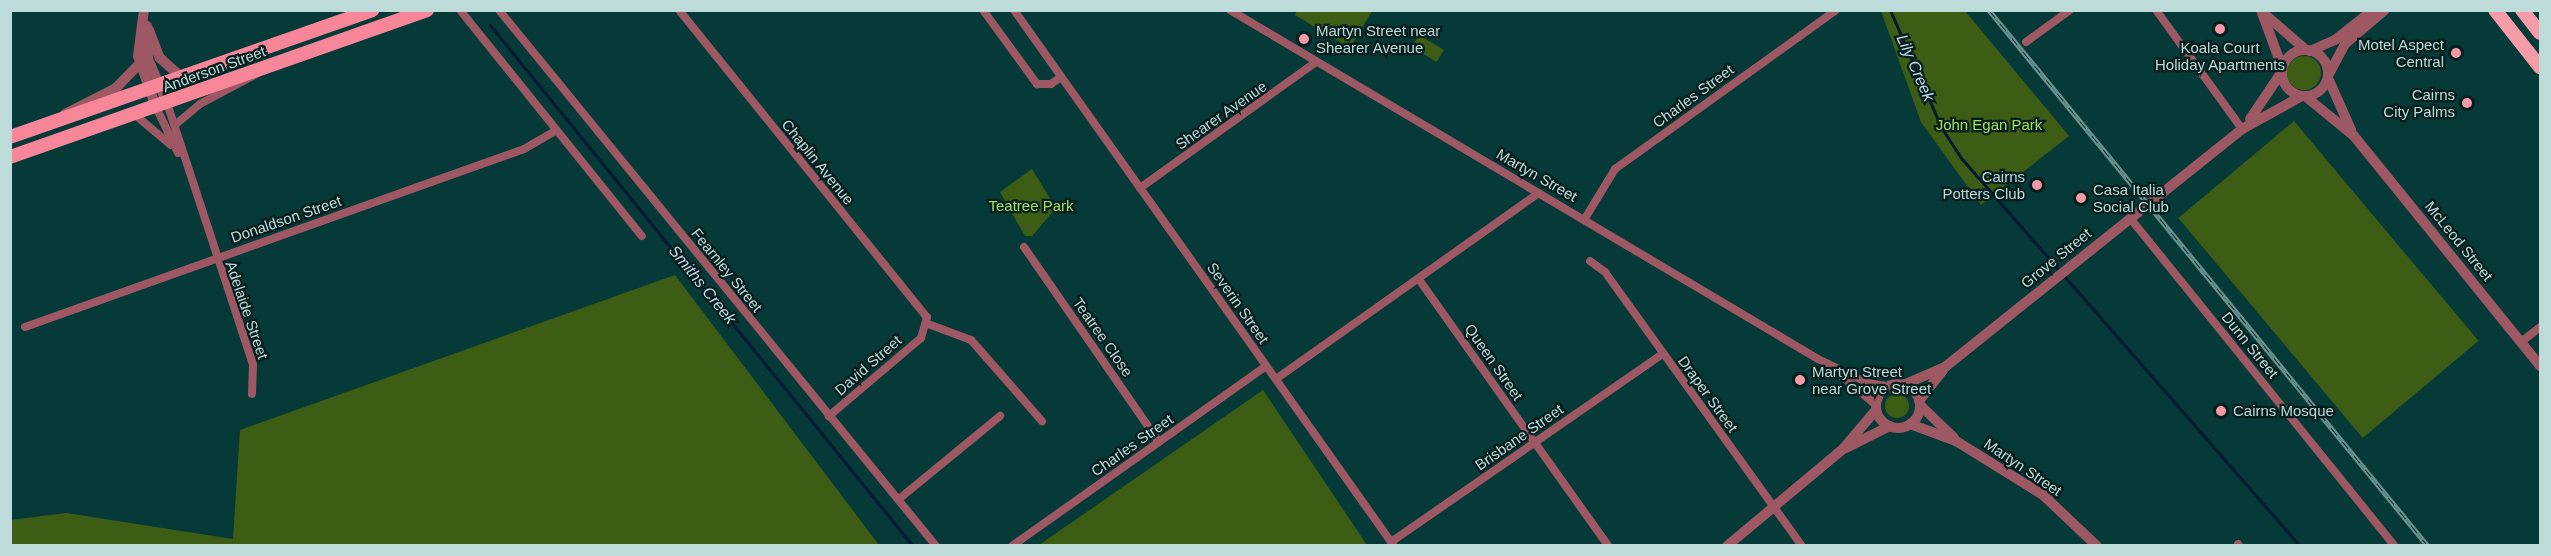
<!DOCTYPE html>
<style>
body{margin:0}
#map{position:relative;width:2551px;height:556px;overflow:hidden;background:#063a38;font-family:Helvetica,sans-serif}
div>[style]{position:absolute}
.green>*{inset:0;background:#3d5d15;transform-origin:0 0}
.round{border-radius:50%}
.stream>*{height:3px;margin:-1.5px;padding:0 1.5px;transform-origin:1.5px;border-radius:1.5px;background:#011932}
.minor>*{height:8px;margin:-4px;padding:0 4px;transform-origin:4px;border-radius:4px;background:#9d5863}
.tertiary>*{height:10px;margin:-5px;padding:0 5px;transform-origin:5px;border-radius:5px;background:#9d5863}
.tertiary>.ring{margin:-5px;padding:0;box-sizing:content-box;background:none;border:10px solid #9d5863;border-radius:50%}
.primary>*{height:14px;margin:-7px;padding:0 7px;transform-origin:7px;border-radius:7px;background:#f78698}
.trunk>*{height:14px;margin:-7px;padding:0 7px;transform-origin:7px;border-radius:7px;background:#f69ba8}
.rail>*{height:5px;margin-top:-2.5px;transform-origin:0;background:repeating-linear-gradient(90deg,#051e1d 0 9px,#6d9492 0 18px);box-sizing:border-box;border-block:2px solid #6d9492}
.dots>*{width:16px;height:16px;translate:-50% -50%;box-sizing:border-box;border:3px solid #051e1d;border-radius:50%}
span{translate:-50% -50%;white-space:nowrap;text-align:center;line-height:1.15;-webkit-text-stroke:4.5px #051e1d;paint-order:stroke}
.poi-label{font-size:15px;color:#bddbd8}
.left{translate:0 -50%;text-align:left}
.right{translate:-100% -50%;text-align:right}
.street-label{font-size:15px;color:#bddbd8}
.park-label{font-size:15px;color:#a2e05e}
.water-label{font-size:16px;color:#c7daee;font-style:italic}
.frame{position:absolute;inset:0;border:12px solid #bddbd8;pointer-events:none}
</style>
<div id="map">
<div class="green">
<i style="clip-path:polygon(1297px 11px,1297px 10px,1372px 11px,1350px 48px,1295px 15px)"></i>
<i style="clip-path:polygon(1881px 11px,1965px 11px,2069px 136px,1981px 205px,1921px 122px)"></i>
<i style="left:1419px;top:35px;width:29px;height:14px;rotate:31deg"></i>
<i class="round" style="left:2287px;top:56px;width:34px;height:34px"></i>
<i style="left:2294px;top:121px;width:287px;height:151px;rotate:50deg"></i>
<i style="clip-path:polygon(1032px 169px,1056px 208px,1032px 236px,1025px 236px,1000px 192px)"></i>
<i style="clip-path:polygon(675px 275px,879px 545px,11px 545px,11px 520px,66px 513px,233px 539px,240px 430px)"></i>
<i style="clip-path:polygon(1263px 390px,1367px 545px,1039px 545px)"></i>
<i class="round" style="left:1885px;top:394px;width:24px;height:24px"></i>
</div>
<div class="stream">
<i style="left:1890px;top:10px;width:128px;rotate:66.4deg"></i>
<i style="left:1941px;top:127px;width:38px;rotate:57deg"></i>
<i style="left:1962px;top:159px;width:514px;rotate:48.87deg"></i>
<i style="left:490px;top:25px;width:671px;rotate:50.93deg"></i>
</div>
<div class="minor">
<i style="left:460px;top:10px;width:290px;rotate:51.2deg"></i>
<i style="left:499px;top:10px;width:692px;rotate:50.81deg"></i>
<i style="left:679px;top:10px;width:395px;rotate:51.1deg"></i>
<i style="left:927px;top:317px;width:22px;rotate:106deg"></i>
<i style="left:921px;top:338px;width:121px;rotate:139.7deg"></i>
<i style="left:983px;top:10px;width:92px;rotate:53.9deg"></i>
<i style="left:1037px;top:84px;width:14px"></i>
<i style="left:1051px;top:84px;width:12px;rotate:-35deg"></i>
<i style="left:1014px;top:10px;width:657px;rotate:54.67deg"></i>
<i style="left:1230px;top:10px;width:684px;rotate:30.69deg"></i>
<i style="left:1818px;top:359px;width:55px;rotate:25.6deg"></i>
<i style="left:1868px;top:383px;width:20px;rotate:9deg"></i>
<i style="left:2156px;top:10px;width:147px;rotate:54.1deg"></i>
<i style="left:2026px;top:42px;width:54px;rotate:-36deg"></i>
<i style="left:167px;top:103px;width:276px;rotate:71.8deg"></i>
<i style="left:253px;top:365px;width:29px;rotate:92deg"></i>
<i style="left:156px;top:107px;width:51px;rotate:64.4deg"></i>
<i style="left:134px;top:114px;width:48px;rotate:40deg"></i>
<i style="left:175px;top:125px;width:33px;rotate:-40deg"></i>
<i style="left:200px;top:104px;width:68px;rotate:-28.1deg"></i>
<i style="left:1140px;top:188px;width:216px;rotate:-35.6deg"></i>
<i style="left:2130px;top:218px;width:422px;rotate:51.1deg"></i>
<i style="left:1584px;top:220px;width:60px;rotate:-58.7deg"></i>
<i style="left:1615px;top:169px;width:272px;rotate:-35.7deg"></i>
<i style="left:1024px;top:247px;width:237px;rotate:55.3deg"></i>
<i style="left:1590px;top:261px;width:19px;rotate:36deg"></i>
<i style="left:1605px;top:272px;width:337px;rotate:54.3deg"></i>
<i style="left:1420px;top:281px;width:325px;rotate:54.6deg"></i>
<i style="left:928px;top:324px;width:46px;rotate:20.4deg"></i>
<i style="left:971px;top:340px;width:108px;rotate:48.8deg"></i>
<i style="left:25px;top:327px;width:530px;rotate:-19.63deg"></i>
<i style="left:524px;top:149px;width:34px;rotate:-30deg"></i>
<i style="left:2521px;top:342px;width:24px;rotate:-38deg"></i>
<i style="left:1839px;top:374px;width:48px;rotate:40deg"></i>
<i style="left:1276px;top:379px;width:322px;rotate:-35.3deg"></i>
<i style="left:899px;top:499px;width:131px;rotate:-39.4deg"></i>
<i style="left:1391px;top:542px;width:331px;rotate:-34.7deg"></i>
<i style="left:2238px;top:544px;width:2px;rotate:63deg"></i>
<i style="left:1012px;top:546px;width:311px;rotate:-35.3deg"></i>
</div>
<div class="tertiary">
<i style="left:144px;top:10px;width:46px;rotate:97.4deg"></i>
<i style="left:138px;top:56px;width:54px;rotate:70.6deg"></i>
<i style="left:2261px;top:10px;width:61px;rotate:69.8deg"></i>
<i style="left:2268px;top:17px;width:50px;rotate:41deg"></i>
<i style="left:147px;top:26px;width:33px;rotate:88deg"></i>
<i style="left:148px;top:59px;width:48px;rotate:66.6deg"></i>
<i style="left:149px;top:30px;width:30px;rotate:69deg"></i>
<i style="left:160px;top:58px;width:30px;rotate:42deg"></i>
<i class="ring" style="left:2282px;top:50px;width:36px;height:36px"></i>
<i style="left:2310px;top:51px;width:27px;rotate:-24deg"></i>
<i style="left:2335px;top:40px;width:48px;rotate:-38.3deg"></i>
<i style="left:2329px;top:74px;width:34px;rotate:-62deg"></i>
<i style="left:2345px;top:44px;width:52px;rotate:-40.4deg"></i>
<i style="left:2328px;top:78px;width:57px;rotate:66.1deg"></i>
<i style="left:2305px;top:96px;width:63px;rotate:39.2deg"></i>
<i style="left:2354px;top:136px;width:296px;rotate:51deg"></i>
<i style="left:65px;top:114px;width:57px;rotate:-27deg"></i>
<i style="left:116px;top:88px;width:33px;rotate:-46deg"></i>
<i style="left:2250px;top:119px;width:55px;rotate:-56deg"></i>
<i class="ring" style="left:1876px;top:384px;width:34px;height:34px"></i>
<i style="left:1903px;top:385px;width:46px;rotate:-23.2deg"></i>
<i style="left:1945px;top:367px;width:381px;rotate:-38.7deg"></i>
<i style="left:2242px;top:129px;width:68px;rotate:-28.8deg"></i>
<i style="left:1919px;top:401px;width:39px;rotate:-52deg"></i>
<i style="left:1920px;top:405px;width:47px;rotate:44.1deg"></i>
<i style="left:1910px;top:424px;width:49px;rotate:20.3deg"></i>
<i style="left:1956px;top:441px;width:102px;rotate:31.8deg"></i>
<i style="left:2043px;top:495px;width:74px;rotate:43.4deg"></i>
<i style="left:1846px;top:448px;width:49px;rotate:-26.6deg"></i>
<i style="left:1727px;top:546px;width:151px;rotate:-39.9deg"></i>
<i style="left:1843px;top:449px;width:51px;rotate:-49.8deg"></i>
</div>
<div class="primary">
<i style="left:10px;top:137px;width:384px;rotate:-19.3deg"></i>
<i style="left:10px;top:157px;width:442px;rotate:-19.4deg"></i>
</div>
<div class="trunk">
<i style="left:2495px;top:10px;width:73px;rotate:51.7deg"></i>
<i style="left:2522px;top:10px;width:29px;rotate:52deg"></i>
</div>
<div class="rail">
<i style="left:1989px;top:10px;width:693px;rotate:50.68deg"></i>
</div>
<div class="dots">
<i style="left:2220px;top:29px;background:#f49aa7"></i>
<i style="left:1304px;top:39px;background:#f49aa7"></i>
<i style="left:2456px;top:53px;background:#f49aa7"></i>
<i style="left:2467px;top:103px;background:#f49aa7"></i>
<i style="left:2037px;top:185px;background:#f49aa7"></i>
<i style="left:2081px;top:198px;background:#f49aa7"></i>
<i style="left:1800px;top:380px;background:#f49aa7"></i>
<i style="left:2221px;top:411px;background:#f49aa7"></i>
</div>
<div class="poi-label">
<span class="left" style="left:1316px;top:39px">Martyn Street near<br>Shearer Avenue</span>
<span class="right" style="left:2444px;top:53px">Motel Aspect<br>Central</span>
<span style="left:2220px;top:56px">Koala Court<br>Holiday Apartments</span>
<span class="right" style="left:2455px;top:103px">Cairns<br>City Palms</span>
<span class="right" style="left:2025px;top:185px">Cairns<br>Potters Club</span>
<span class="left" style="left:2093px;top:198px">Casa Italia<br>Social Club</span>
<span class="left" style="left:1812px;top:380px">Martyn Street<br>near Grove Street</span>
<span class="left" style="left:2233px;top:411px">Cairns Mosque</span>
</div>
<div class="street-label">
<span style="left:214px;top:69px;rotate:-20deg">Anderson Street</span>
<span style="left:1693px;top:96px;rotate:-36deg">Charles Street</span>
<span style="left:1221px;top:115px;rotate:-35deg">Shearer Avenue</span>
<span style="left:818px;top:162px;rotate:51deg">Chaplin Avenue</span>
<span style="left:1537px;top:175px;rotate:30deg">Martyn Street</span>
<span style="left:286px;top:219px;rotate:-19deg">Donaldson Street</span>
<span style="left:2459px;top:241px;rotate:51deg">McLeod Street</span>
<span style="left:2056px;top:258px;rotate:-39deg">Grove Street</span>
<span style="left:727px;top:270px;rotate:51deg">Fearnley Street</span>
<span style="left:1238px;top:303px;rotate:55deg">Severin Street</span>
<span style="left:247px;top:310px;rotate:71deg">Adelaide Street</span>
<span style="left:1103px;top:337px;rotate:55deg">Teatree Close</span>
<span style="left:2250px;top:345px;rotate:51deg">Dunn Street</span>
<span style="left:1494px;top:362px;rotate:55deg">Queen Street</span>
<span style="left:868px;top:365px;rotate:-41deg">David Street</span>
<span style="left:1708px;top:394px;rotate:54deg">Draper Street</span>
<span style="left:1519px;top:437px;rotate:-35deg">Brisbane Street</span>
<span style="left:1132px;top:445px;rotate:-35deg">Charles Street</span>
<span style="left:2023px;top:467px;rotate:34deg">Martyn Street</span>
</div>
<div class="park-label">
<span style="left:1989px;top:125px">John Egan Park</span>
<span style="left:1031px;top:206px">Teatree Park</span>
</div>
<div class="water-label">
<span style="left:1915px;top:68px;rotate:66deg">Lily Creek</span>
<span style="left:702px;top:285px;rotate:51deg">Smiths Creek</span>
</div>
<div class="frame"></div>
</div>
